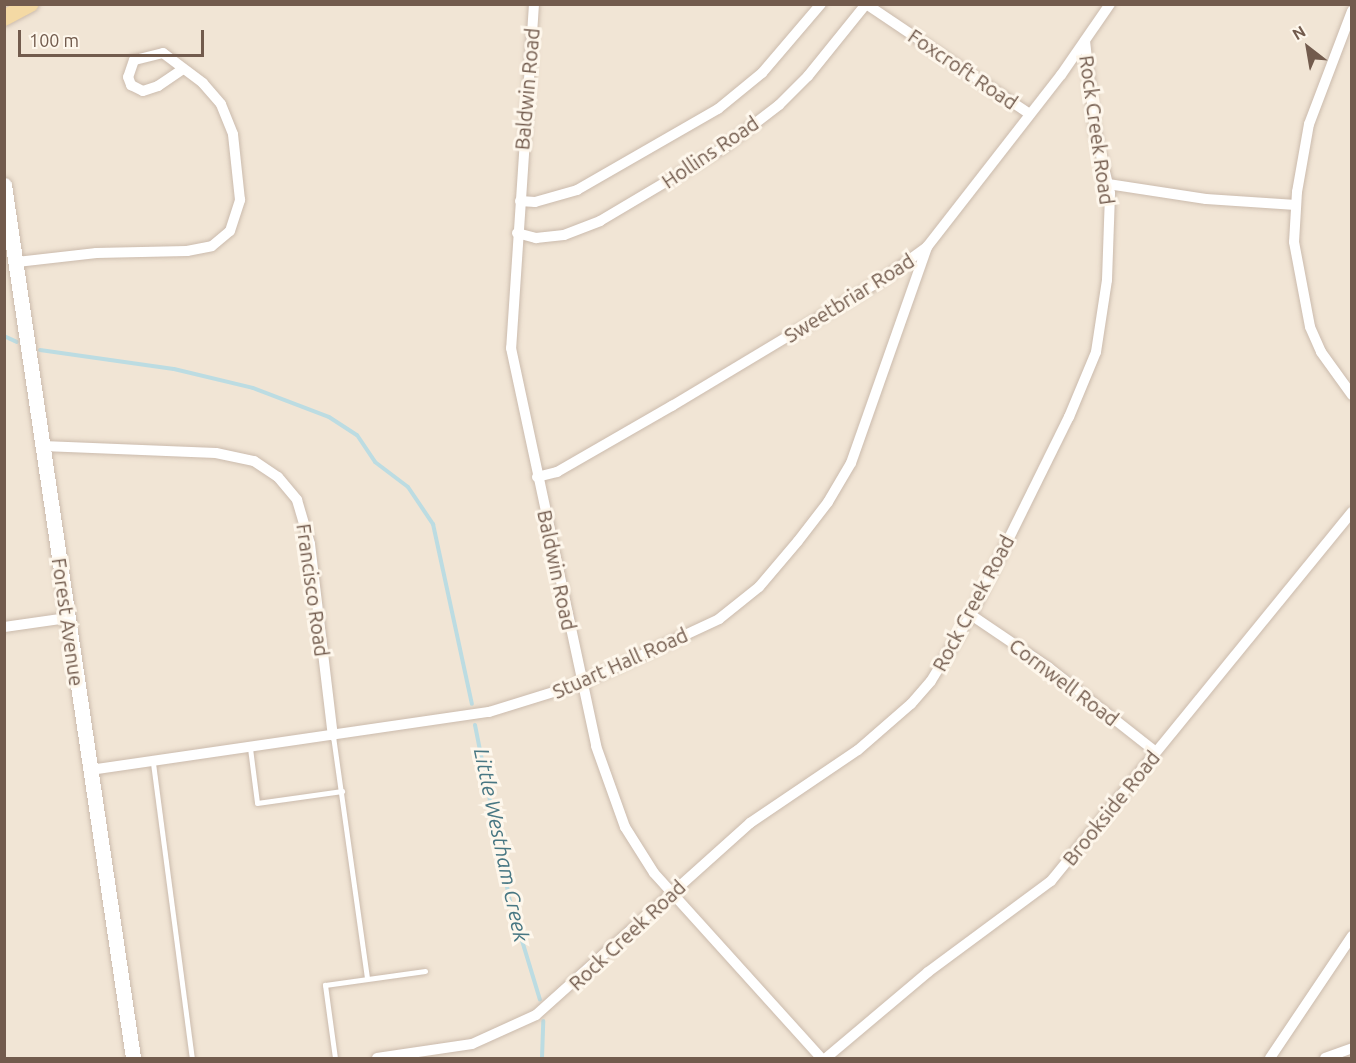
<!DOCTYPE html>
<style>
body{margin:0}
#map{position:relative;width:1356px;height:1063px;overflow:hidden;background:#faf3e6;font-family:Ubuntu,sans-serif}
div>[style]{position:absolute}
.residential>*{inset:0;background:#f1e5d5;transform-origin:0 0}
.stream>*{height:4px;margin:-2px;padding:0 2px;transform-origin:2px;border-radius:2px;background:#bcdce2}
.roads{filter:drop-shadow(0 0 2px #cbbbad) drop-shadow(0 0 2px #cbbbad)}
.service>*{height:5px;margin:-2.5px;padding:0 2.5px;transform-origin:2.5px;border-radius:2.5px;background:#fff}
.minor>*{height:10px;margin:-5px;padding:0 5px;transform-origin:5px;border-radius:5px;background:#fff}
.secondary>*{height:15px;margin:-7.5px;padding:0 7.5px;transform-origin:7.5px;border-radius:7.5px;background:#fff}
.primary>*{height:16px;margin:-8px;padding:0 8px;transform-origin:8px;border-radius:8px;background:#f4d9a4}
span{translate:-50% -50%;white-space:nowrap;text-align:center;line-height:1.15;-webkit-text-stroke:6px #fef7ec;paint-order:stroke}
.street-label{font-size:20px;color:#725b4d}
.water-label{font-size:21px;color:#487783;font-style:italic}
.frame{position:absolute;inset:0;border:6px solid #725b4d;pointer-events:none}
.north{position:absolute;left:1278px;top:18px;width:60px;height:60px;-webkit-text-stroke:4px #fef7ec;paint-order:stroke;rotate:329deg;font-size:16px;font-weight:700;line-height:24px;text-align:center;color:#725b4d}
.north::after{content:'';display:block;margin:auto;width:21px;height:27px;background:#725b4d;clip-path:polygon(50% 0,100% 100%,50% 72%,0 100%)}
.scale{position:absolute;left:18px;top:30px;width:186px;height:27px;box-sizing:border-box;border:3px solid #725b4d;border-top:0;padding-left:8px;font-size:18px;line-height:21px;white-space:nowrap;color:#725b4d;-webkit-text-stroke:4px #fef7ec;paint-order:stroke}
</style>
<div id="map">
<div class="residential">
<i style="left:5px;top:5px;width:1346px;height:1053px"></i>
</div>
<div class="stream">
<i style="left:4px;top:336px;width:14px;rotate:25deg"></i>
<i style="left:40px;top:350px;width:135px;rotate:8.1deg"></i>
<i style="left:174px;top:369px;width:81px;rotate:13.5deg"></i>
<i style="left:253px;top:388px;width:81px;rotate:20.9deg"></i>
<i style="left:329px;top:417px;width:33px;rotate:33deg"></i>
<i style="left:357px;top:435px;width:32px;rotate:56deg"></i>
<i style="left:375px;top:462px;width:41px;rotate:37.1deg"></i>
<i style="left:408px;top:487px;width:45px;rotate:56deg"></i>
<i style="left:433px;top:524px;width:184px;rotate:77.8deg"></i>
<i style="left:475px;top:725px;width:179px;rotate:78.8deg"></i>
<i style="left:510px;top:901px;width:103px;rotate:73.1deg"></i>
<i style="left:542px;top:1058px;width:37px;rotate:-88deg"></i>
</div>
<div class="roads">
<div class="service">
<i style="left:333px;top:736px;width:245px;rotate:82deg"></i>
<i style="left:250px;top:748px;width:55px;rotate:82.7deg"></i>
<i style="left:257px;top:803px;width:86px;rotate:-8deg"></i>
<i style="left:153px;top:763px;width:298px;rotate:82.5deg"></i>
<i style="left:335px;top:1058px;width:74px;rotate:-97.8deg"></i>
<i style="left:325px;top:985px;width:101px;rotate:-8deg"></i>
</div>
<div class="minor">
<i style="left:534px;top:4px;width:345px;rotate:93.8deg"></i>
<i style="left:511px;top:348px;width:407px;rotate:77.9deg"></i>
<i style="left:596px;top:746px;width:86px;rotate:70.3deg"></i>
<i style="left:625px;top:827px;width:54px;rotate:57.8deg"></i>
<i style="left:654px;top:873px;width:249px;rotate:47.9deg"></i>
<i style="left:866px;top:4px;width:197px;rotate:33.9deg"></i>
<i style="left:1352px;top:11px;width:121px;rotate:110.8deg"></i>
<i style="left:1309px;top:124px;width:69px;rotate:100deg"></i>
<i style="left:1297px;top:192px;width:50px;rotate:93.4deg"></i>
<i style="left:1294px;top:242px;width:86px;rotate:79.3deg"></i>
<i style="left:1310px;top:327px;width:27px;rotate:66deg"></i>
<i style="left:1321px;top:352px;width:53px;rotate:54.2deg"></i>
<i style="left:1108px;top:184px;width:99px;rotate:8.7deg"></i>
<i style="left:1206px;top:199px;width:90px;rotate:3.8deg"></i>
<i style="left:520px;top:201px;width:15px;rotate:4deg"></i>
<i style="left:535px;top:202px;width:44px;rotate:-15.9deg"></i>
<i style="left:577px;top:190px;width:163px;rotate:-29.9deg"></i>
<i style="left:718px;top:109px;width:57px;rotate:-39.3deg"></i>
<i style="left:762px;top:73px;width:91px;rotate:-49.5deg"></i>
<i style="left:517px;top:233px;width:20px;rotate:15deg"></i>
<i style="left:536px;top:238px;width:28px;rotate:-6deg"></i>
<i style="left:564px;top:235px;width:39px;rotate:-21deg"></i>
<i style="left:600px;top:221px;width:143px;rotate:-30.7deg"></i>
<i style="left:723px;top:148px;width:71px;rotate:-37.5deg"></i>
<i style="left:779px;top:105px;width:41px;rotate:-45deg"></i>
<i style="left:808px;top:76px;width:92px;rotate:-51.1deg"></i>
<i style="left:17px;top:262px;width:80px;rotate:-6.5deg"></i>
<i style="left:96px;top:253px;width:91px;rotate:-1.3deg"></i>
<i style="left:187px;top:251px;width:25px;rotate:-11deg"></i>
<i style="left:212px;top:246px;width:23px;rotate:-40deg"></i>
<i style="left:230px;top:231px;width:33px;rotate:-72deg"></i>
<i style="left:240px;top:200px;width:66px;rotate:-96.1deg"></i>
<i style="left:233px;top:134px;width:32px;rotate:-112deg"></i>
<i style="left:221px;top:104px;width:28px;rotate:-131deg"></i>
<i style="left:203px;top:83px;width:50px;rotate:-143.1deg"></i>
<i style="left:163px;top:53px;width:30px;rotate:166deg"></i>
<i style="left:134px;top:60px;width:18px;rotate:109deg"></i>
<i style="left:128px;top:77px;width:9px;rotate:69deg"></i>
<i style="left:131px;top:85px;width:13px;rotate:27deg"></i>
<i style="left:143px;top:91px;width:16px;rotate:-18deg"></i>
<i style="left:158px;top:86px;width:30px;rotate:-34deg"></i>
<i style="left:43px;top:446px;width:173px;rotate:2.3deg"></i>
<i style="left:216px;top:453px;width:39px;rotate:12deg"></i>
<i style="left:254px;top:461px;width:29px;rotate:34deg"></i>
<i style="left:278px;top:477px;width:30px;rotate:50deg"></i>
<i style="left:297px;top:500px;width:46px;rotate:73.5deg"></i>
<i style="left:310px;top:544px;width:193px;rotate:83.2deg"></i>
<i style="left:537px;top:477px;width:21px;rotate:-14deg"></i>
<i style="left:557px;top:472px;width:133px;rotate:-29.9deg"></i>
<i style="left:672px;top:406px;width:243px;rotate:-31deg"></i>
<i style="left:880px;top:281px;width:58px;rotate:-35.9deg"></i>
<i style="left:927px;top:247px;width:218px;rotate:-52.1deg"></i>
<i style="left:1061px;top:75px;width:86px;rotate:-55.4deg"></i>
<i style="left:971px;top:615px;width:93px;rotate:34deg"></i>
<i style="left:1048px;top:667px;width:137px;rotate:38.2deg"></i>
<i style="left:4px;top:627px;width:64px;rotate:-8.1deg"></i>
<i style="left:90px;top:770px;width:403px;rotate:-8.3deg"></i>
<i style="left:489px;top:712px;width:97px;rotate:-17.3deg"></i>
<i style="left:582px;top:683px;width:151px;rotate:-25deg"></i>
<i style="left:719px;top:619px;width:51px;rotate:-38.7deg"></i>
<i style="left:759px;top:587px;width:60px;rotate:-49.7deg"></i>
<i style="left:798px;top:541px;width:49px;rotate:-52.4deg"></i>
<i style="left:828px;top:502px;width:45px;rotate:-59.5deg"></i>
<i style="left:851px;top:463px;width:229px;rotate:-70.6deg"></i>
<i style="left:377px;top:1058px;width:96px;rotate:-8.4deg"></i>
<i style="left:472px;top:1044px;width:70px;rotate:-24.4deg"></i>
<i style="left:536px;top:1015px;width:288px;rotate:-41.9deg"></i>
<i style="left:750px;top:823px;width:130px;rotate:-34.1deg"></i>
<i style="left:858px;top:750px;width:70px;rotate:-41deg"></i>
<i style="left:911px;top:704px;width:30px;rotate:-49deg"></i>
<i style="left:931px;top:681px;width:77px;rotate:-58.8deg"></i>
<i style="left:971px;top:615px;width:221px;rotate:-63.7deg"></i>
<i style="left:1069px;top:417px;width:70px;rotate:-67.4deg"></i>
<i style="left:1096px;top:352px;width:73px;rotate:-81.3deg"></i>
<i style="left:1107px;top:280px;width:87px;rotate:-88deg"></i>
<i style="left:1110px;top:193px;width:65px;rotate:-103.4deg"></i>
<i style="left:1095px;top:130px;width:90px;rotate:-96.4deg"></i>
<i style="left:826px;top:1058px;width:133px;rotate:-40.1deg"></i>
<i style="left:928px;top:972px;width:153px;rotate:-36.5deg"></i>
<i style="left:1051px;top:881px;width:476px;rotate:-50.8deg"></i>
<i style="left:1270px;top:1058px;width:147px;rotate:-56.1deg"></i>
<i style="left:1325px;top:1058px;width:29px;rotate:-20deg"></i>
</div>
<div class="secondary">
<i style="left:4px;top:185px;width:882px;rotate:81.59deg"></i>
</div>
<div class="primary">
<i style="left:4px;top:18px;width:30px;rotate:-28deg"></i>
</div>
</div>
<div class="street-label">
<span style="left:963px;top:69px;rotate:34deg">Foxcroft Road</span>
<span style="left:527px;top:89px;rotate:-85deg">Baldwin Road</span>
<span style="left:1097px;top:130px;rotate:82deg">Rock Creek Road</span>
<span style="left:710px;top:152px;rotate:-34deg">Hollins Road</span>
<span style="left:849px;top:298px;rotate:-32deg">Sweetbriar Road</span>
<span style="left:557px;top:570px;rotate:78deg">Baldwin Road</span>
<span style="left:313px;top:590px;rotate:82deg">Francisco Road</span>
<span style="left:973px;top:603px;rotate:-62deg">Rock Creek Road</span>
<span style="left:68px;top:622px;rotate:82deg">Forest Avenue</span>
<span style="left:620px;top:663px;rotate:-24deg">Stuart Hall Road</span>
<span style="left:1064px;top:682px;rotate:37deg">Cornwell Road</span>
<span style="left:1111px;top:808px;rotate:-51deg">Brookside Road</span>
<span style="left:627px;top:935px;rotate:-43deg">Rock Creek Road</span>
</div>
<div class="water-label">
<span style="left:502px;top:845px;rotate:78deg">Little Westham Creek</span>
</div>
<div class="frame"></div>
<div class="north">N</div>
<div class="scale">100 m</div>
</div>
